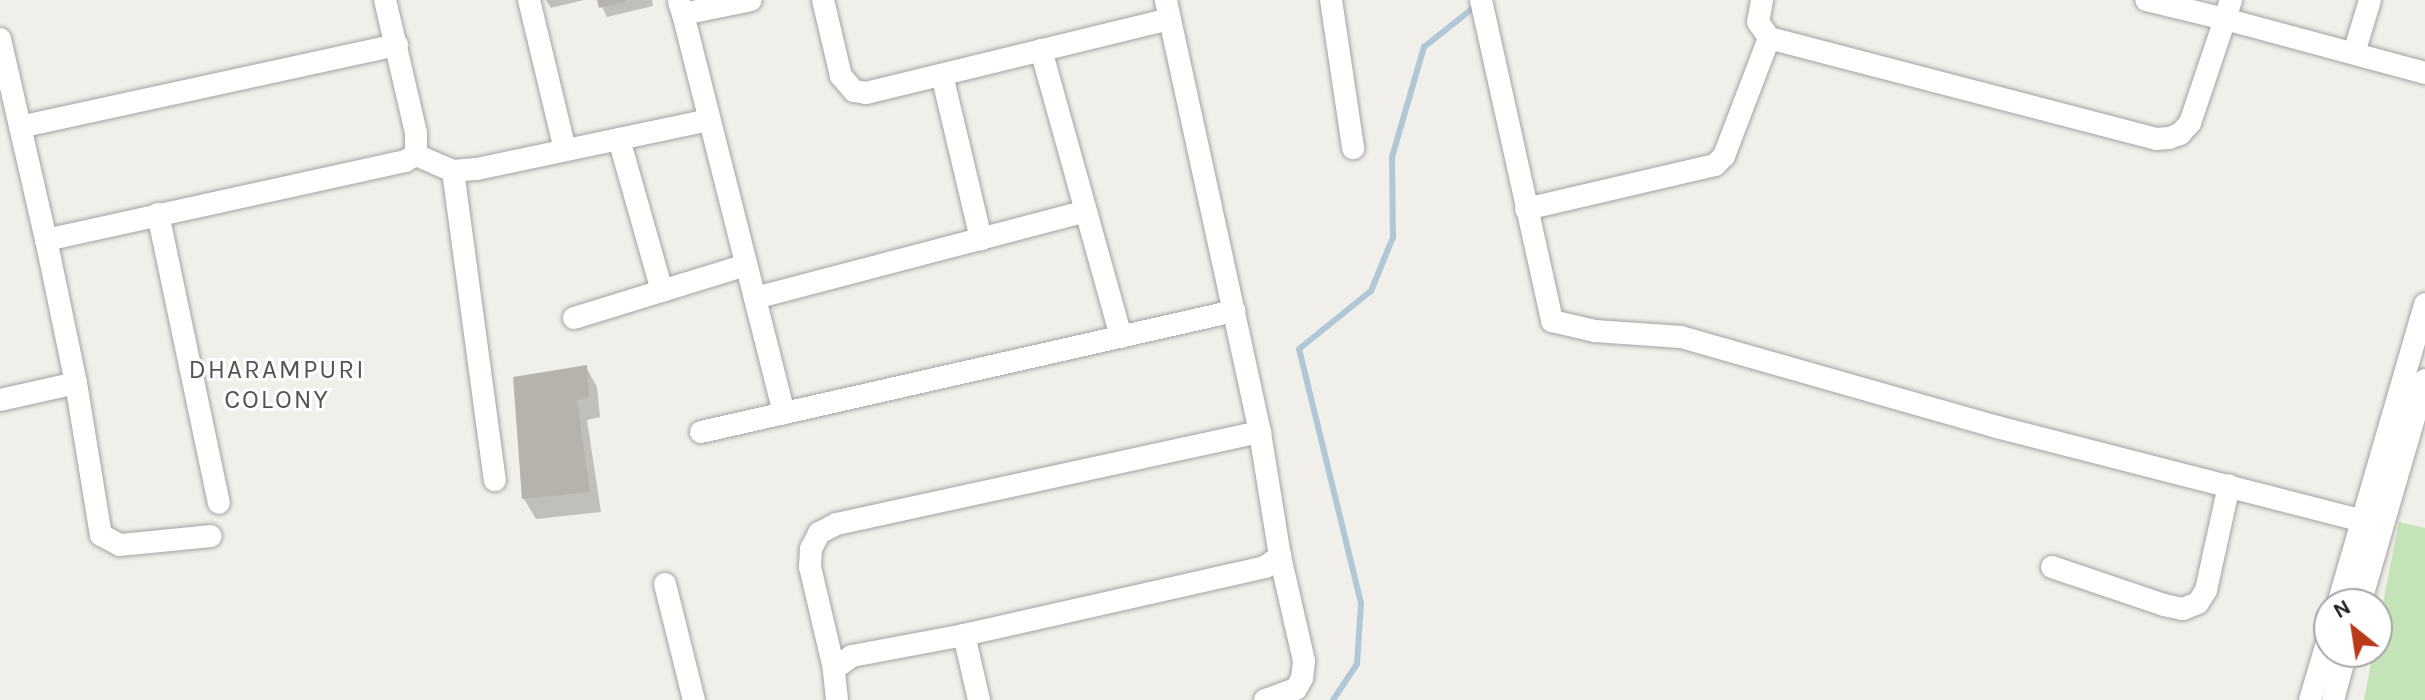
<!DOCTYPE html>
<style>
body{margin:0}
#map{position:relative;width:2425px;height:700px;overflow:hidden;background:#f0efe9;font-family:Karla,sans-serif}
div>[style]{position:absolute}
.grass>*{inset:0;background:#c4e3b6}
.shadow>*{inset:0;background:#0003}
.stream>*{height:6px;margin:-3px;padding:0 3px;transform-origin:3px;border-radius:3px;background:#b0c7d8}
.building>*{inset:0;background:#b6b2ac}
.roads{filter:drop-shadow(0 0 2px #a2a2a2) drop-shadow(0 0 2px #a2a2a2)}
.minor>*{height:22px;margin:-11px;padding:0 11px;transform-origin:11px;border-radius:11px;background:#fff}
span{translate:-50% -50%;white-space:nowrap;text-align:center;line-height:1.15;-webkit-text-stroke:6px #fff;paint-order:stroke}
.neighbourhood-label{font-size:26px;color:#545454;letter-spacing:2px}
.north{position:absolute;left:2313px;top:588px;width:80px;height:80px;box-sizing:border-box;background:#fff;border:2px solid #a6a6a6;border-radius:50%;rotate:330deg;font-size:22px;font-weight:700;line-height:32px;text-align:center;color:#212121}
.north::after{content:'';display:block;margin:auto;width:28px;height:36px;background:#b9391a;clip-path:polygon(50% 0,100% 100%,50% 72%,0 100%)}
</style>
<div id="map">
<div class="grass">
<i style="clip-path:polygon(2399px 522px,2425px 528px,2425px 700px,2364px 700px,2373px 652px,2377px 652px,2377px 633px)"></i>
</div>
<div class="shadow">
<i style="clip-path:polygon(546px 0,584px 0,551px 8px)"></i>
<i style="clip-path:polygon(599px 0,652px 0,653px 6px,607px 17px)"></i>
<i style="clip-path:polygon(586px 367px,597px 387px,600px 417px,587px 420px,601px 512px,536px 519px,524px 499px)"></i>
</div>
<div class="stream">
<i style="left:1333px;top:700px;width:43px;rotate:-56.3deg"></i>
<i style="left:1357px;top:664px;width:61px;rotate:-86.2deg"></i>
<i style="left:1361px;top:603px;width:261px;rotate:-103.7deg"></i>
<i style="left:1299px;top:349px;width:92px;rotate:-38.9deg"></i>
<i style="left:1371px;top:291px;width:58px;rotate:-67.8deg"></i>
<i style="left:1393px;top:237px;width:80px;rotate:-90.7deg"></i>
<i style="left:1392px;top:157px;width:115px;rotate:-73.8deg"></i>
<i style="left:1424px;top:47px;width:69px;rotate:-38.5deg"></i>
</div>
<div class="building">
<i style="clip-path:polygon(597px 0,626px 0,627px 1px,599px 8px)"></i>
<i style="clip-path:polygon(587px 365px,589px 397px,577px 400px,590px 492px,522px 499px,513px 377px)"></i>
</div>
<div class="roads">
<div class="minor">
<i style="left:529px;top:0;width:154px;rotate:76.5deg"></i>
<i style="left:823px;top:0;width:78px;rotate:76.7deg"></i>
<i style="left:841px;top:76px;width:20px;rotate:49deg"></i>
<i style="left:854px;top:91px;width:12px;rotate:9deg"></i>
<i style="left:866px;top:93px;width:312px;rotate:-13.7deg"></i>
<i style="left:1331px;top:0;width:150px;rotate:81.5deg"></i>
<i style="left:1481px;top:0;width:329px;rotate:77.5deg"></i>
<i style="left:1552px;top:321px;width:44px;rotate:13.1deg"></i>
<i style="left:1595px;top:331px;width:86px;rotate:4deg"></i>
<i style="left:1681px;top:337px;width:329px;rotate:15.9deg"></i>
<i style="left:1997px;top:427px;width:378px;rotate:14.4deg"></i>
<i style="left:1762px;top:0;width:22px;rotate:100deg"></i>
<i style="left:1758px;top:22px;width:19px;rotate:55deg"></i>
<i style="left:1769px;top:38px;width:400px;rotate:14.6deg"></i>
<i style="left:2156px;top:139px;width:13px;rotate:-4deg"></i>
<i style="left:2169px;top:138px;width:12px;rotate:-20deg"></i>
<i style="left:2180px;top:134px;width:15px;rotate:-48deg"></i>
<i style="left:2190px;top:123px;width:110px;rotate:-71.4deg"></i>
<i style="left:2225px;top:19px;width:81px;rotate:-166.5deg"></i>
<i style="left:2231px;top:0;width:20px;rotate:108deg"></i>
<i style="left:2225px;top:19px;width:207px;rotate:15.1deg"></i>
<i style="left:679px;top:2px;width:13px;rotate:72deg"></i>
<i style="left:683px;top:14px;width:69px;rotate:-11.6deg"></i>
<i style="left:683px;top:14px;width:412px;rotate:75.8deg"></i>
<i style="left:0;top:39px;width:206px;rotate:77.1deg"></i>
<i style="left:46px;top:240px;width:368px;rotate:-12.4deg"></i>
<i style="left:405px;top:161px;width:13px;rotate:-29deg"></i>
<i style="left:416px;top:155px;width:22px;rotate:-90deg"></i>
<i style="left:416px;top:133px;width:137px;rotate:-103.1deg"></i>
<i style="left:1041px;top:50px;width:298px;rotate:74.4deg"></i>
<i style="left:2354px;top:53px;width:55px;rotate:-73.2deg"></i>
<i style="left:942px;top:75px;width:169px;rotate:76.6deg"></i>
<i style="left:20px;top:127px;width:386px;rotate:-12.3deg"></i>
<i style="left:619px;top:139px;width:158px;rotate:74.2deg"></i>
<i style="left:416px;top:155px;width:40px;rotate:23.4deg"></i>
<i style="left:453px;top:171px;width:24px;rotate:-5deg"></i>
<i style="left:477px;top:169px;width:237px;rotate:-11.9deg"></i>
<i style="left:453px;top:171px;width:312px;rotate:82.3deg"></i>
<i style="left:1526px;top:209px;width:194px;rotate:-13.1deg"></i>
<i style="left:1715px;top:165px;width:13px;rotate:-45deg"></i>
<i style="left:1724px;top:156px;width:126px;rotate:-69.1deg"></i>
<i style="left:158px;top:214px;width:295px;rotate:78.1deg"></i>
<i style="left:755px;top:298px;width:342px;rotate:-14.7deg"></i>
<i style="left:574px;top:318px;width:180px;rotate:-17.1deg"></i>
<i style="left:76px;top:383px;width:154px;rotate:80.7deg"></i>
<i style="left:101px;top:535px;width:21px;rotate:28deg"></i>
<i style="left:120px;top:545px;width:91px;rotate:-5.6deg"></i>
<i style="left:0;top:400px;width:78px;rotate:-12.6deg"></i>
<i style="left:76px;top:383px;width:146px;rotate:-101.8deg"></i>
<i style="left:701px;top:432px;width:547px;rotate:-12.79deg"></i>
<i style="left:2052px;top:567px;width:118px;rotate:18.7deg"></i>
<i style="left:2164px;top:605px;width:19px;rotate:12deg"></i>
<i style="left:2183px;top:609px;width:16px;rotate:-22deg"></i>
<i style="left:2198px;top:603px;width:15px;rotate:-58deg"></i>
<i style="left:2206px;top:590px;width:107px;rotate:-77.6deg"></i>
<i style="left:665px;top:584px;width:120px;rotate:76deg"></i>
<i style="left:2338px;top:604px;width:312px;rotate:-73.8deg"></i>
<i style="left:2360px;top:604px;width:233px;rotate:-73.8deg"></i>
<i style="left:964px;top:635px;width:67px;rotate:77deg"></i>
<i style="left:834px;top:669px;width:105px;rotate:-103.2deg"></i>
<i style="left:810px;top:567px;width:18px;rotate:-87deg"></i>
<i style="left:811px;top:549px;width:18px;rotate:-63deg"></i>
<i style="left:819px;top:533px;width:20px;rotate:-27deg"></i>
<i style="left:837px;top:524px;width:433px;rotate:-12.3deg"></i>
<i style="left:837px;top:700px;width:31px;rotate:-96deg"></i>
<i style="left:834px;top:669px;width:22px;rotate:-36deg"></i>
<i style="left:852px;top:656px;width:114px;rotate:-10.6deg"></i>
<i style="left:964px;top:635px;width:309px;rotate:-12.7deg"></i>
<i style="left:1265px;top:567px;width:19px;rotate:-36deg"></i>
<i style="left:1280px;top:556px;width:126px;rotate:-99.2deg"></i>
<i style="left:1260px;top:432px;width:442px;rotate:-102.3deg"></i>
<i style="left:1265px;top:700px;width:33px;rotate:-20deg"></i>
<i style="left:1296px;top:689px;width:13px;rotate:-61deg"></i>
<i style="left:1302px;top:678px;width:17px;rotate:-83deg"></i>
<i style="left:1304px;top:661px;width:108px;rotate:-102.9deg"></i>
<i style="left:2310px;top:700px;width:67px;rotate:-73.5deg"></i>
<i style="left:2333px;top:700px;width:50px;rotate:-74.8deg"></i>
</div>
</div>
<div class="neighbourhood-label">
<span style="left:277px;top:385px">DHARAMPURI<br>COLONY</span>
</div>
<div class="north">N</div>
</div>
